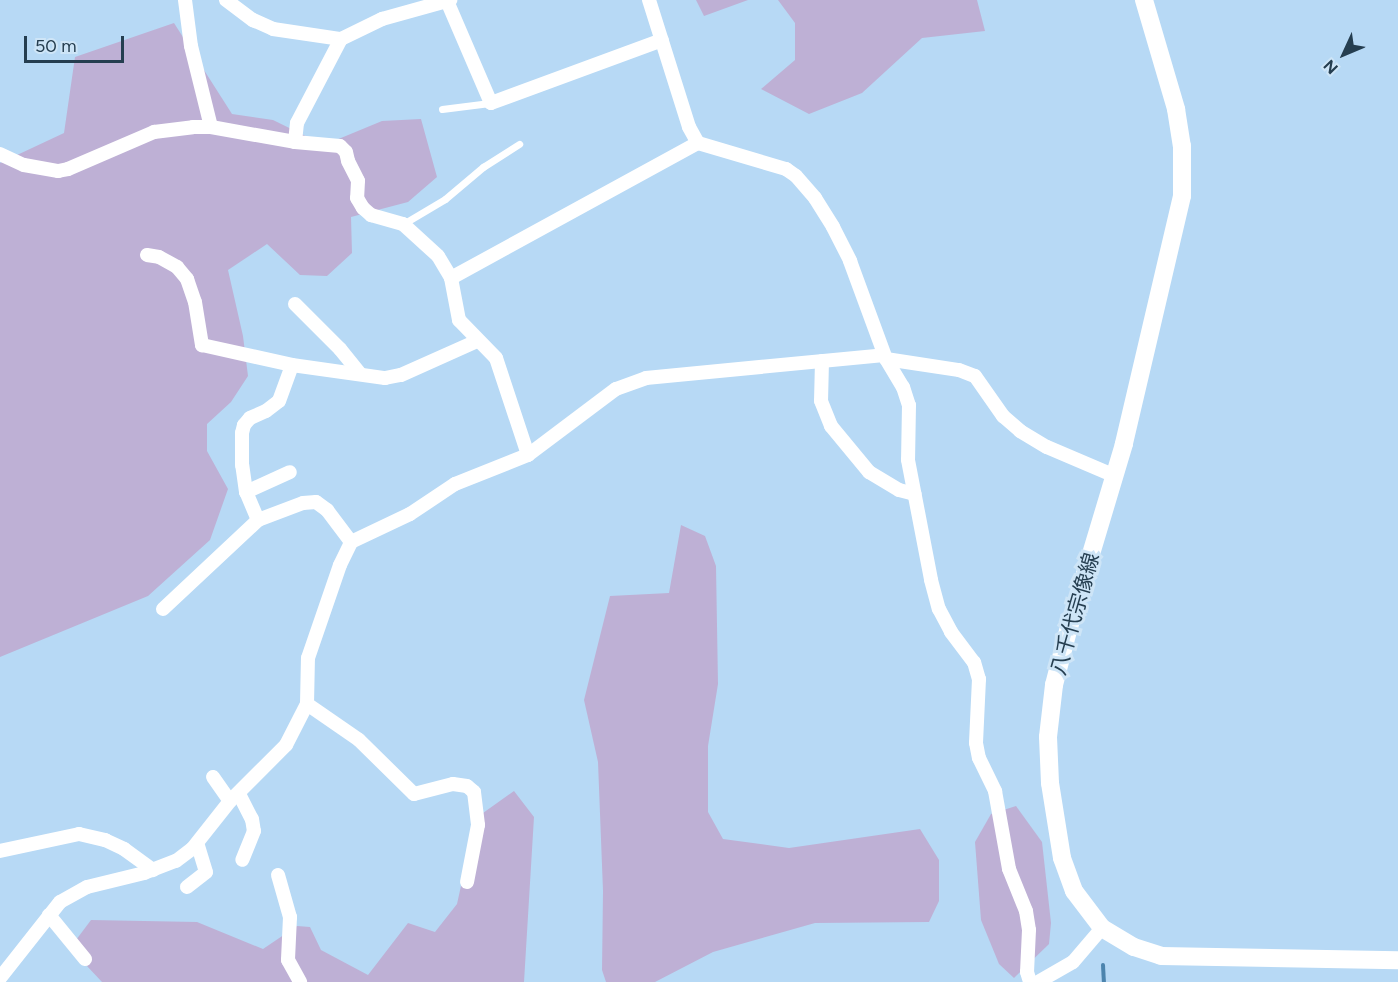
<!DOCTYPE html>
<meta charset="utf-8">
<style>
body{margin:0}
#map{position:relative;width:1398px;height:982px;overflow:hidden;background:#b7d9f5;font-family:Figtree,"Noto Sans JP",sans-serif}
div>[style]{position:absolute}
.green>*{inset:0;background:#beb0d5}
.stream>*{height:4px;margin:-2px;padding:0 2px;transform-origin:2px;border-radius:2px;background:#4c84ad}
.service>*{height:7px;margin:-3.5px;padding:0 3.5px;transform-origin:3.5px;border-radius:3.5px;background:#fff}
.minor>*{height:14px;margin:-7px;padding:0 7px;transform-origin:7px;border-radius:7px;background:#fff}
.secondary>*{height:18px;margin:-9px;padding:0 9px;transform-origin:9px;border-radius:9px;background:#fff}
span{translate:-50% -50%;white-space:nowrap;text-align:center;line-height:1.15;-webkit-text-stroke:6px #cee5f7;paint-order:stroke}
.street-label{font-size:21px;color:#253e50}
.north{position:absolute;left:1314px;top:24px;width:60px;height:60px;-webkit-text-stroke:4px #cee5f7;paint-order:stroke;rotate:226deg;font-size:16px;font-weight:700;line-height:24px;text-align:center;color:#253e50}
.north::after{content:'';display:block;margin:auto;width:21px;height:27px;background:#253e50;clip-path:polygon(50% 0,100% 100%,50% 72%,0 100%)}
.scale{position:absolute;left:24px;top:36px;width:100px;height:27px;box-sizing:border-box;border:3px solid #253e50;border-top:0;padding-left:8px;font-size:18px;line-height:21px;white-space:nowrap;color:#253e50;-webkit-text-stroke:4px #cee5f7;paint-order:stroke}
</style>
<div id="map">
<div class="green">
<i style="clip-path:polygon(696px 0,748px 0,704px 16px)"></i>
<i style="clip-path:polygon(778px 0,977px 0,985px 31px,922px 38px,862px 93px,809px 114px,761px 89px,795px 60px,795px 23px)"></i>
<i style="clip-path:polygon(174px 23px,232px 114px,273px 120px,324px 145px,382px 121px,421px 119px,437px 177px,408px 202px,351px 217px,352px 253px,327px 276px,300px 275px,267px 244px,228px 270px,243px 336px,248px 376px,231px 402px,207px 424px,207px 451px,228px 489px,210px 540px,148px 596px,0 657px,0 163px,64px 133px,75px 57px)"></i>
<i style="clip-path:polygon(681px 525px,705px 536px,716px 566px,718px 684px,708px 746px,708px 812px,723px 839px,789px 848px,920px 829px,939px 860px,939px 901px,929px 922px,815px 923px,713px 952px,655px 982px,606px 982px,602px 970px,603px 891px,598px 762px,584px 700px,610px 596px,669px 593px)"></i>
<i style="clip-path:polygon(514px 791px,534px 817px,524px 982px,102px 982px,70px 948px,91px 920px,197px 922px,263px 949px,297px 926px,310px 927px,321px 950px,368px 975px,408px 923px,435px 932px,457px 904px,476px 818px)"></i>
<i style="clip-path:polygon(1016px 806px,1042px 842px,1051px 923px,1049px 944px,1014px 978px,999px 964px,981px 920px,975px 842px,991px 814px)"></i>
</div>
<div class="stream">
<i style="left:1103px;top:965px;width:17px;rotate:87deg"></i>
</div>
<div class="service">
<i style="left:442px;top:109px;width:48px;rotate:-7.1deg"></i>
<i style="left:403px;top:224px;width:49px;rotate:-30.8deg"></i>
<i style="left:445px;top:199px;width:50px;rotate:-40.1deg"></i>
<i style="left:483px;top:167px;width:43px;rotate:-32.6deg"></i>
</div>
<div class="minor">
<i style="left:185px;top:0;width:46px;rotate:82.6deg"></i>
<i style="left:191px;top:46px;width:83px;rotate:76.1deg"></i>
<i style="left:226px;top:0;width:34px;rotate:37deg"></i>
<i style="left:253px;top:20px;width:22px;rotate:24deg"></i>
<i style="left:273px;top:29px;width:69px;rotate:8.4deg"></i>
<i style="left:341px;top:39px;width:46px;rotate:-26deg"></i>
<i style="left:382px;top:19px;width:71px;rotate:-15.6deg"></i>
<i style="left:649px;top:0;width:133px;rotate:72.5deg"></i>
<i style="left:689px;top:127px;width:18px;rotate:61deg"></i>
<i style="left:698px;top:143px;width:92px;rotate:16.5deg"></i>
<i style="left:786px;top:169px;width:12px;rotate:35deg"></i>
<i style="left:796px;top:176px;width:29px;rotate:49deg"></i>
<i style="left:815px;top:198px;width:34px;rotate:58deg"></i>
<i style="left:833px;top:227px;width:38px;rotate:63deg"></i>
<i style="left:850px;top:261px;width:104px;rotate:69.8deg"></i>
<i style="left:886px;top:359px;width:33px;rotate:59deg"></i>
<i style="left:903px;top:387px;width:19px;rotate:72deg"></i>
<i style="left:909px;top:405px;width:55px;rotate:91deg"></i>
<i style="left:908px;top:460px;width:122px;rotate:79.1deg"></i>
<i style="left:931px;top:580px;width:30px;rotate:75deg"></i>
<i style="left:939px;top:609px;width:26px;rotate:62deg"></i>
<i style="left:951px;top:632px;width:38px;rotate:53deg"></i>
<i style="left:974px;top:662px;width:18px;rotate:74deg"></i>
<i style="left:979px;top:679px;width:64px;rotate:92.7deg"></i>
<i style="left:976px;top:743px;width:15px;rotate:79deg"></i>
<i style="left:979px;top:758px;width:37px;rotate:64deg"></i>
<i style="left:995px;top:791px;width:79px;rotate:79.8deg"></i>
<i style="left:1009px;top:869px;width:45px;rotate:68deg"></i>
<i style="left:1026px;top:911px;width:19px;rotate:81deg"></i>
<i style="left:1029px;top:930px;width:42px;rotate:92.7deg"></i>
<i style="left:1027px;top:972px;width:10px;rotate:73deg"></i>
<i style="left:447px;top:1px;width:111px;rotate:66.7deg"></i>
<i style="left:491px;top:103px;width:182px;rotate:-20.2deg"></i>
<i style="left:295px;top:142px;width:19px;rotate:-84deg"></i>
<i style="left:297px;top:123px;width:95px;rotate:-62.4deg"></i>
<i style="left:0;top:154px;width:26px;rotate:25deg"></i>
<i style="left:24px;top:165px;width:35px;rotate:10deg"></i>
<i style="left:58px;top:171px;width:10px;rotate:-11deg"></i>
<i style="left:68px;top:169px;width:94px;rotate:-23.3deg"></i>
<i style="left:154px;top:132px;width:39px;rotate:-7deg"></i>
<i style="left:193px;top:127px;width:18px"></i>
<i style="left:211px;top:127px;width:85px;rotate:10.1deg"></i>
<i style="left:295px;top:142px;width:45px;rotate:5.1deg"></i>
<i style="left:340px;top:146px;width:8px;rotate:45deg"></i>
<i style="left:346px;top:152px;width:9px;rotate:77deg"></i>
<i style="left:348px;top:161px;width:22px;rotate:63deg"></i>
<i style="left:358px;top:181px;width:17px;rotate:93deg"></i>
<i style="left:357px;top:198px;width:12px;rotate:59deg"></i>
<i style="left:363px;top:208px;width:11px;rotate:41deg"></i>
<i style="left:371px;top:215px;width:33px;rotate:16deg"></i>
<i style="left:403px;top:224px;width:47px;rotate:42.4deg"></i>
<i style="left:438px;top:256px;width:26px;rotate:59deg"></i>
<i style="left:451px;top:278px;width:43px;rotate:79.2deg"></i>
<i style="left:459px;top:320px;width:53px;rotate:45.8deg"></i>
<i style="left:496px;top:358px;width:102px;rotate:71.7deg"></i>
<i style="left:147px;top:255px;width:12px;rotate:9deg"></i>
<i style="left:159px;top:257px;width:21px;rotate:29deg"></i>
<i style="left:177px;top:267px;width:16px;rotate:50deg"></i>
<i style="left:187px;top:279px;width:24px;rotate:71deg"></i>
<i style="left:195px;top:302px;width:44px;rotate:80.8deg"></i>
<i style="left:202px;top:345px;width:92px;rotate:12.5deg"></i>
<i style="left:292px;top:365px;width:94px;rotate:8deg"></i>
<i style="left:385px;top:378px;width:16px;rotate:-11deg"></i>
<i style="left:401px;top:375px;width:83px;rotate:-24.1deg"></i>
<i style="left:451px;top:278px;width:281px;rotate:-28.7deg"></i>
<i style="left:295px;top:304px;width:64px;rotate:45deg"></i>
<i style="left:340px;top:349px;width:32px;rotate:51deg"></i>
<i style="left:886px;top:359px;width:74px;rotate:8.6deg"></i>
<i style="left:959px;top:370px;width:17px;rotate:21deg"></i>
<i style="left:975px;top:376px;width:49px;rotate:55deg"></i>
<i style="left:1003px;top:416px;width:23px;rotate:41deg"></i>
<i style="left:1020px;top:431px;width:31px;rotate:31deg"></i>
<i style="left:1047px;top:447px;width:74px;rotate:23.1deg"></i>
<i style="left:822px;top:361px;width:40px;rotate:91.4deg"></i>
<i style="left:821px;top:401px;width:27px;rotate:68deg"></i>
<i style="left:831px;top:426px;width:60px;rotate:50.4deg"></i>
<i style="left:869px;top:472px;width:35px;rotate:31deg"></i>
<i style="left:899px;top:490px;width:16px;rotate:14deg"></i>
<i style="left:246px;top:492px;width:48px;rotate:-24.4deg"></i>
<i style="left:258px;top:520px;width:30px;rotate:-113deg"></i>
<i style="left:246px;top:492px;width:27px;rotate:-98deg"></i>
<i style="left:242px;top:465px;width:32px;rotate:-90deg"></i>
<i style="left:242px;top:433px;width:8px;rotate:-76deg"></i>
<i style="left:244px;top:425px;width:9px;rotate:-49deg"></i>
<i style="left:250px;top:418px;width:17px;rotate:-24deg"></i>
<i style="left:266px;top:411px;width:16px;rotate:-38deg"></i>
<i style="left:279px;top:401px;width:38px;rotate:-70deg"></i>
<i style="left:163px;top:609px;width:130px;rotate:-43.1deg"></i>
<i style="left:258px;top:520px;width:48px;rotate:-20.7deg"></i>
<i style="left:303px;top:503px;width:13px;rotate:-4deg"></i>
<i style="left:316px;top:502px;width:14px;rotate:36deg"></i>
<i style="left:327px;top:510px;width:40px;rotate:53deg"></i>
<i style="left:307px;top:704px;width:63px;rotate:34.7deg"></i>
<i style="left:359px;top:740px;width:77px;rotate:44.5deg"></i>
<i style="left:414px;top:794px;width:40px;rotate:-14.4deg"></i>
<i style="left:453px;top:784px;width:14px;rotate:8deg"></i>
<i style="left:467px;top:786px;width:9px;rotate:41deg"></i>
<i style="left:474px;top:792px;width:33px;rotate:83deg"></i>
<i style="left:478px;top:825px;width:58px;rotate:100.9deg"></i>
<i style="left:213px;top:777px;width:29px;rotate:55deg"></i>
<i style="left:239px;top:794px;width:28px;rotate:63deg"></i>
<i style="left:252px;top:819px;width:12px;rotate:81deg"></i>
<i style="left:254px;top:831px;width:31px;rotate:112deg"></i>
<i style="left:0;top:851px;width:81px;rotate:-12.1deg"></i>
<i style="left:79px;top:834px;width:27px;rotate:13deg"></i>
<i style="left:105px;top:840px;width:21px;rotate:25deg"></i>
<i style="left:124px;top:849px;width:36px;rotate:36deg"></i>
<i style="left:278px;top:875px;width:44px;rotate:74.1deg"></i>
<i style="left:290px;top:917px;width:43px;rotate:92.7deg"></i>
<i style="left:288px;top:960px;width:25px;rotate:61deg"></i>
<i style="left:187px;top:887px;width:24px;rotate:-38deg"></i>
<i style="left:206px;top:872px;width:30px;rotate:-107deg"></i>
<i style="left:49px;top:915px;width:57px;rotate:50.7deg"></i>
<i style="left:0;top:978px;width:97px;rotate:-51.7deg"></i>
<i style="left:60px;top:902px;width:31px;rotate:-29deg"></i>
<i style="left:87px;top:887px;width:59px;rotate:-13.8deg"></i>
<i style="left:144px;top:873px;width:34px;rotate:-21deg"></i>
<i style="left:176px;top:861px;width:20px;rotate:-37deg"></i>
<i style="left:192px;top:849px;width:61px;rotate:-51.6deg"></i>
<i style="left:230px;top:801px;width:79px;rotate:-45deg"></i>
<i style="left:286px;top:745px;width:46px;rotate:-62.9deg"></i>
<i style="left:307px;top:704px;width:46px;rotate:-88.8deg"></i>
<i style="left:308px;top:658px;width:98px;rotate:-71deg"></i>
<i style="left:340px;top:565px;width:25px;rotate:-64deg"></i>
<i style="left:351px;top:542px;width:65px;rotate:-25.4deg"></i>
<i style="left:410px;top:514px;width:54px;rotate:-33.7deg"></i>
<i style="left:455px;top:484px;width:79px;rotate:-21.7deg"></i>
<i style="left:528px;top:455px;width:110px;rotate:-36.9deg"></i>
<i style="left:616px;top:389px;width:32px;rotate:-20deg"></i>
<i style="left:646px;top:378px;width:239px;rotate:-5.5deg"></i>
<i style="left:1038px;top:982px;width:40px;rotate:-29.7deg"></i>
<i style="left:1073px;top:962px;width:45px;rotate:-49.5deg"></i>
</div>
<div class="secondary">
<i style="left:1144px;top:0;width:114px;rotate:73.6deg"></i>
<i style="left:1176px;top:109px;width:37px;rotate:81deg"></i>
<i style="left:1182px;top:146px;width:50px;rotate:90deg"></i>
<i style="left:1182px;top:196px;width:255px;rotate:103.2deg"></i>
<i style="left:1124px;top:444px;width:191px;rotate:106.7deg"></i>
<i style="left:1069px;top:627px;width:60px;rotate:104.5deg"></i>
<i style="left:1054px;top:685px;width:52px;rotate:96.6deg"></i>
<i style="left:1048px;top:737px;width:46px;rotate:87.5deg"></i>
<i style="left:1050px;top:783px;width:76px;rotate:80.9deg"></i>
<i style="left:1062px;top:858px;width:35px;rotate:70deg"></i>
<i style="left:1074px;top:891px;width:46px;rotate:52.9deg"></i>
<i style="left:1102px;top:928px;width:37px;rotate:31deg"></i>
<i style="left:1134px;top:947px;width:28px;rotate:18deg"></i>
<i style="left:1161px;top:956px;width:237px;rotate:1deg"></i>
</div>
<div class="street-label">
<span style="left:1075px;top:614px;rotate:-74deg">八千代宗像線</span>
</div>
<div class="north">N</div>
<div class="scale">50 m</div>
</div>
